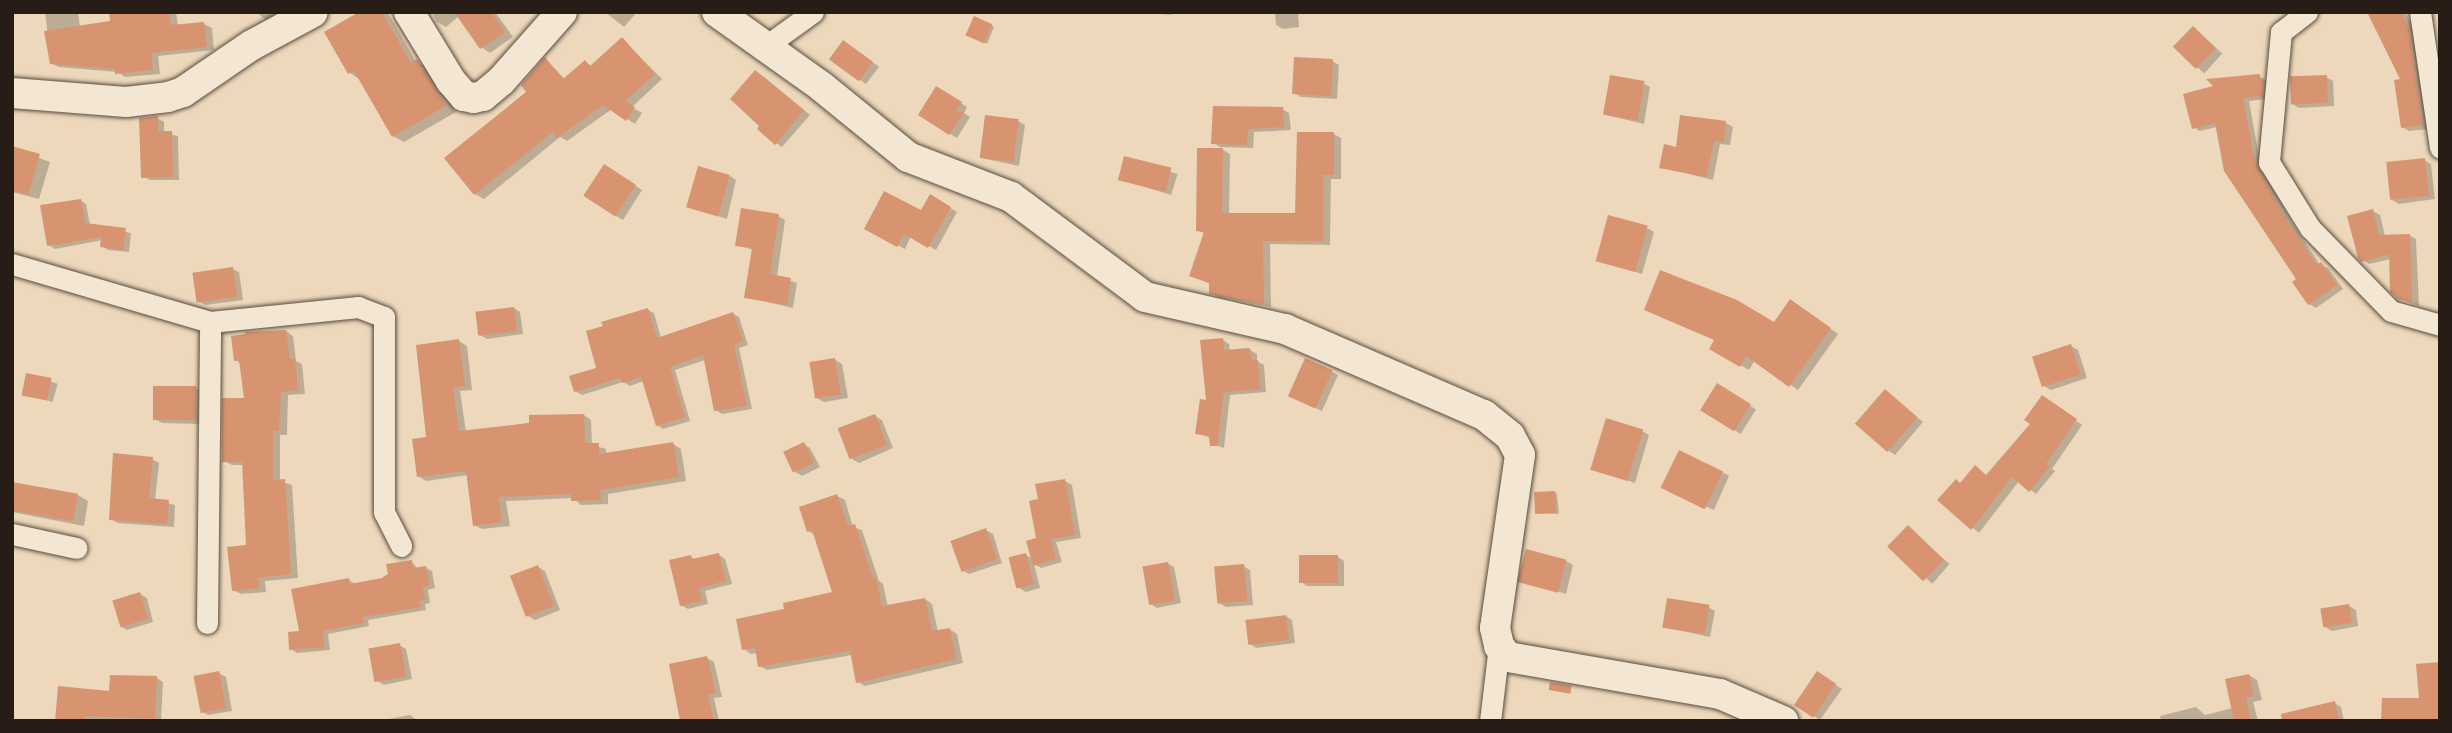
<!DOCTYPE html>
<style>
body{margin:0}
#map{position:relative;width:2452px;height:733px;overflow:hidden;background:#edd8bb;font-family:Alegreya,serif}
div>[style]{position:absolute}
.shadow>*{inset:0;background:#0003;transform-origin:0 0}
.building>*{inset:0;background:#d89470;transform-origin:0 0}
.roads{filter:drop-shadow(0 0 2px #584b3f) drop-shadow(0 0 2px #584b3f)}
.street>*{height:21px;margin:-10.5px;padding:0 10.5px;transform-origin:10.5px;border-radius:10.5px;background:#f3e6d3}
.secondary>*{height:30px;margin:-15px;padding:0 15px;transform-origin:15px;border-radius:15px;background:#f3e6d3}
span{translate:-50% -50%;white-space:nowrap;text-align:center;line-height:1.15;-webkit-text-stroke:5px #f3e6d3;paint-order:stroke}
.frame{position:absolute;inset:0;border:14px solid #271c16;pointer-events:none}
</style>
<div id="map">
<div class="shadow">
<i style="clip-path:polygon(45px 12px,78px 12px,80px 27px,112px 23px,128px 12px,176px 12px,178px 26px,204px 24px,212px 28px,214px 50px,158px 56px,160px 74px,125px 77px,117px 72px,59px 67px,51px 63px)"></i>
<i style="clip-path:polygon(256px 12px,279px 12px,266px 20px)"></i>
<i style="clip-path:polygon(363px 12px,388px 13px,416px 62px,428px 67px,456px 112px,404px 142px,393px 136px,361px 80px,350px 73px,327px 33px)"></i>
<i style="clip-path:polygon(432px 12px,495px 12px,513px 37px,490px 53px,481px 47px,459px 16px,446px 27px,437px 22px)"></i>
<i style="clip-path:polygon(605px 12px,637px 12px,624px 27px)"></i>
<i style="clip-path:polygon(1143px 12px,1171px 12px,1171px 15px)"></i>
<i style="clip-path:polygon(1275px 12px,1298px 12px,1299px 27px,1283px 29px,1276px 25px)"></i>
<i style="clip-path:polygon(2370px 12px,2405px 12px,2416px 34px,2428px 129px,2409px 131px,2402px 127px,2403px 80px)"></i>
<i style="clip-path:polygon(991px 25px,994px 27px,987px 44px,971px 37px)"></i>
<i style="left:2194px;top:28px;width:38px;height:27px;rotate:42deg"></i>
<i style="clip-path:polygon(622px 39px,662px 79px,632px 107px,642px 113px,635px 124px,612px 109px,567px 141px,560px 137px,484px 199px,475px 194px,447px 158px,529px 92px,546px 60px,565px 79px,585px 62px,593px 67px)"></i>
<i style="clip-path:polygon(851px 46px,879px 67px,866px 84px,831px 60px)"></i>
<i style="clip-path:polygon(1332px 61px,1339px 65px,1337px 99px,1301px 97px,1294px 93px)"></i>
<i style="clip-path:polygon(763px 76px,810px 115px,782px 147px,776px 143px)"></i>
<i style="clip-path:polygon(2259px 76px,2266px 80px,2268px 99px,2249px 101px,2261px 168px,2294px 226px,2320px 265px,2328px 268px,2343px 289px,2316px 308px,2309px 304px,2217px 127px,2200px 131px,2193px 127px)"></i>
<i style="clip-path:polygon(2326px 77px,2333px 81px,2334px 106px,2299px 108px,2292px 104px)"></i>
<i style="clip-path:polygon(1643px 83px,1650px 87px,1644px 124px,1606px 115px)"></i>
<i style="clip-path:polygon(937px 88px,967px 107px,964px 113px,970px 117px,957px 138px,920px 115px)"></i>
<i style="clip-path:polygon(1282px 109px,1289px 113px,1291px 130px,1254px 132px,1253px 148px,1220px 147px,1213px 143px)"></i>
<i style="clip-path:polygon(1681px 117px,1726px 123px,1733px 127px,1730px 145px,1720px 144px,1713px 180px,1661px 167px,1677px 149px)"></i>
<i style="clip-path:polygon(157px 118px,164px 122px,164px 133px,178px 136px,179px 180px,150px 180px,143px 176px)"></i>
<i style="clip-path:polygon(1018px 121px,1025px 125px,1019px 166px,981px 158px)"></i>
<i style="clip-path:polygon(1334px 134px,1341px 138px,1341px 179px,1331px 179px,1330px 245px,1270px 244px,1271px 307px,1218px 297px,1211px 293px,1211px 284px,1191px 276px,1205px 234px,1198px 230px,1223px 150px,1230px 154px,1229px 215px,1297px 215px)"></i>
<i style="clip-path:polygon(12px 148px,50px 162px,39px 199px,12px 192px)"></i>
<i style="left:1125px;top:158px;width:55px;height:22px;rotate:17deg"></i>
<i style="clip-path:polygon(2424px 160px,2431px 164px,2435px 199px,2399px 204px,2392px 200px)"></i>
<i style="clip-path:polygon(612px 170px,642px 190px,623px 220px,616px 216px)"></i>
<i style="clip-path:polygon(730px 176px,736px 180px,727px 219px,689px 207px)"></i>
<i style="clip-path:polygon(930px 196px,957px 212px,936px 250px,911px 236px,905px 249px,866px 228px,921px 213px)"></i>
<i style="clip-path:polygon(80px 200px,86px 204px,90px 225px,131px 233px,129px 252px,108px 250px,102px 246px,103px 240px,55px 249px,49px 245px)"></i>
<i style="clip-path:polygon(2373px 211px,2380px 215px,2385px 236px,2409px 235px,2416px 239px,2419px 306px,2399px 298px,2391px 259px,2369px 264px,2363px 260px)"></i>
<i style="clip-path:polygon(778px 216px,785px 220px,777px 277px,797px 283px,793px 308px,746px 297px,753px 250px,737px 245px)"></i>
<i style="clip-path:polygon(1647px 228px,1654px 232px,1642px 274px,1598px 260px)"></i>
<i style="clip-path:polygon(232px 269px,239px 272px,243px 300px,205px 305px,198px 301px)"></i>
<i style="clip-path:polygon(1799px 306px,1838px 334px,1798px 390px,1755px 360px,1749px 370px,1711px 348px,1775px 324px)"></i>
<i style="clip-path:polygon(514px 308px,520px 312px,523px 334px,487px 339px,480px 335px)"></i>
<i style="clip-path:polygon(648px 310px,654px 313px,661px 338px,732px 313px,739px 317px,748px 345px,739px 348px,752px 409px,722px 414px,716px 410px,705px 360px,675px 370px,690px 421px,663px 429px,657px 425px,644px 381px,630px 386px,623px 382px,582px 395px,575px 391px)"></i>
<i style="clip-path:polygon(286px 331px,293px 336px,296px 361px,302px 364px,305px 394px,288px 395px,287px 435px,280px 435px,280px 481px,292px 485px,298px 578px,265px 581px,266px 592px,241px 594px,233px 590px,248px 547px,244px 465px,232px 465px,224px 461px,246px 400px,242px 364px,235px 360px)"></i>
<i style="clip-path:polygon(1223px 340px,1229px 344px,1230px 352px,1250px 350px,1257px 354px,1257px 361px,1264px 365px,1266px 392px,1230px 395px,1224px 448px,1212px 444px,1211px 438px,1197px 433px)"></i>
<i style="clip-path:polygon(459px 341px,467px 346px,472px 390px,460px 391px,466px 432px,584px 415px,591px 420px,592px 445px,606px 449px,606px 455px,673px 444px,681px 449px,686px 481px,608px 494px,608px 504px,581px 505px,573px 498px,506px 501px,510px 526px,482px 529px,474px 525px,468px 475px,426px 481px,418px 476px)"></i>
<i style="clip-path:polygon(2071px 346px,2078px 350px,2087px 378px,2051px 390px,2044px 386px)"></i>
<i style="clip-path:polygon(835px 360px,842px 364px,848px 398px,824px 402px,817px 398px)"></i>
<i style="clip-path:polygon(1331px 371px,1338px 375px,1322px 411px,1297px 400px)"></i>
<i style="left:27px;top:375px;width:32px;height:19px;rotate:16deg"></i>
<i style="left:1717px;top:385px;width:46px;height:29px;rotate:32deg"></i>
<i style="clip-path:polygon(196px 388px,203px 392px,202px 424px,162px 423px,155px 419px)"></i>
<i style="clip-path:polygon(1885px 391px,1923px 422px,1895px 455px,1889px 451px)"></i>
<i style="clip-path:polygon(2049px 401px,2082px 425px,2052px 469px,2055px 471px,2036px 494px,2019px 481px,1979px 533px,1939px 500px,1961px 484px,1987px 476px)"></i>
<i style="clip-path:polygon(875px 416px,882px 420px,893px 448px,859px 463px,852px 459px)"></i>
<i style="clip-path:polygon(1642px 431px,1649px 435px,1635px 483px,1593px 469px)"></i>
<i style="clip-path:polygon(804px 444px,810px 448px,820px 467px,802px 476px,795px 472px)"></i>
<i style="clip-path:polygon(152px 459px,159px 463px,155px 500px,175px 505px,174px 527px,118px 523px,111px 519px)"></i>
<i style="clip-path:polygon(1722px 472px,1729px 476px,1714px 510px,1671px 491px)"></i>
<i style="clip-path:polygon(1065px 481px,1072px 485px,1081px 538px,1056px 542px,1062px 562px,1041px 568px,1034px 564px,1040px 588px,1026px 592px,1019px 588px,1026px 555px,1033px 559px,1038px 539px,1040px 501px)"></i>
<i style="clip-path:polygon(12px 484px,78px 495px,88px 501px,84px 526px,12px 512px)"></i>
<i style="clip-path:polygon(1555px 492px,1557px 494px,1559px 514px,1537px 513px)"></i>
<i style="clip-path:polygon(837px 496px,845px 500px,853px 527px,862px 530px,879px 581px,883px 584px,888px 607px,925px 599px,932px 604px,938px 632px,949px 629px,957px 634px,963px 663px,865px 686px,858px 682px,852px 655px,767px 670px,759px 666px,757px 653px,751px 654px,744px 649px,786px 611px,835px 594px,815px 535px,808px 531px)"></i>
<i style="left:1908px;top:528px;width:55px;height:26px;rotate:41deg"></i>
<i style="clip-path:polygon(986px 530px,993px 534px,1002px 563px,969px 574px,962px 570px)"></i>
<i style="clip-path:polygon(719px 555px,725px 559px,732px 584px,705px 591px,708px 604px,688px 609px,681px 605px,691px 557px,696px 560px)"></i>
<i style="clip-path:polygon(1338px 557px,1344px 561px,1344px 586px,1307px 586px,1301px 582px)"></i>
<i style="clip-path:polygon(1566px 561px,1573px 565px,1566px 594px,1521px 581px)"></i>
<i style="clip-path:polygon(412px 562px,418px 569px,426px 568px,432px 571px,435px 588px,428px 590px,430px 603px,425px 604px,426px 610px,368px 620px,369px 626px,328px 634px,330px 650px,297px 653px,291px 649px,301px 632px,349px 580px,355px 584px,383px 580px)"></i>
<i style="clip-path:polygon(1167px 563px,1174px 567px,1181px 603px,1157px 608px,1151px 604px)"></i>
<i style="clip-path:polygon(1243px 566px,1250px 570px,1253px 605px,1226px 607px,1219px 603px)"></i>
<i style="clip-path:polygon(538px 567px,545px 571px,560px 610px,535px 620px,528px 616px)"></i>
<i style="clip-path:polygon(140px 594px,147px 598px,153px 622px,127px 630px,120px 626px)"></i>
<i style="clip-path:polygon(2349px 606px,2356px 610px,2358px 626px,2332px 631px,2325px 627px)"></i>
<i style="clip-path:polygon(1708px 607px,1715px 611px,1710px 637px,1664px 627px)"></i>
<i style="clip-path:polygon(1286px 616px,1292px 620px,1295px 643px,1256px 648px,1250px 644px)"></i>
<i style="clip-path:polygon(399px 645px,406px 649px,412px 679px,384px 685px,377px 681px)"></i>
<i style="clip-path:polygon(707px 658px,714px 662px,722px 697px,714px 698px,719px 721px,682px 721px)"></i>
<i style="clip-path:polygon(2440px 664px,2440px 721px,2383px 721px,2421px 700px)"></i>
<i style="clip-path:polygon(219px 673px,226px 677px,232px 711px,208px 715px,201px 711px)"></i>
<i style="clip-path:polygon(2249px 675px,2257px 680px,2262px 700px,2253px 702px,2258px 721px,2161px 721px,2160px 716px,2196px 707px,2205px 715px,2233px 708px)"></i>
<i style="clip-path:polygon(1824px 677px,1842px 689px,1820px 720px,1814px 716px)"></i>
<i style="clip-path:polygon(157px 678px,163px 682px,161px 721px,57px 721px,111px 692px)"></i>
<i style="clip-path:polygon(2335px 703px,2341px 707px,2344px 721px,2305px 721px)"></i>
<i style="clip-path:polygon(410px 715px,418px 721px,383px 721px,383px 720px)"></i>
</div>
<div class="building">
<i style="clip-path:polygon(109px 12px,169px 12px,171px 25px,204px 22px,207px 47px,151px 53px,153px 70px,115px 74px,115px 69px,50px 64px,44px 31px,110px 21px)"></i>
<i style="clip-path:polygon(359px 12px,382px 12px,411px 63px,417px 59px,446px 106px,392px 137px,354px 71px,348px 74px,324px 32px)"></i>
<i style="clip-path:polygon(454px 12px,491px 12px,505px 32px,480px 49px)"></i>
<i style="clip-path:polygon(2367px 12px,2401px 12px,2409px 29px,2422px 125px,2401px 128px,2394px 80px,2400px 79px)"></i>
<i style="left:974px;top:16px;width:20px;height:21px;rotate:24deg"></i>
<i style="left:2193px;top:26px;width:32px;height:29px;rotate:44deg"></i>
<i style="clip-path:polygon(622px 37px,655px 74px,625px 101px,635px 107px,626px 121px,603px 105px,557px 138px,553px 132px,474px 195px,444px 158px,526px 92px,521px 85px,545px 57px,563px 79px,585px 60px,590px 66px)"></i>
<i style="left:843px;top:40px;width:37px;height:24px;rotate:36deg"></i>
<i style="left:1294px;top:57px;width:39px;height:37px;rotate:3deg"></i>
<i style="clip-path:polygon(755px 70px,804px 110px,775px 145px,757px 129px,759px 126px,730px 99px)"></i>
<i style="clip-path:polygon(2260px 74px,2260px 79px,2264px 79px,2262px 96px,2243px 98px,2255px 163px,2287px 221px,2317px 265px,2321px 262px,2337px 285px,2308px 305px,2292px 282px,2296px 279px,2224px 171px,2215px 123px,2192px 129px,2183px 94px,2213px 86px,2206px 79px)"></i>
<i style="left:1610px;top:75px;width:35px;height:40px;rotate:10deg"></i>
<i style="left:2327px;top:75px;width:28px;height:37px;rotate:88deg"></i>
<i style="clip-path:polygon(936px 86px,962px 102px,956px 111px,964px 112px,949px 135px,918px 115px)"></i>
<i style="clip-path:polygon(1213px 106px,1283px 107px,1284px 127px,1248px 129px,1247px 145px,1211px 144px)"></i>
<i style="left:985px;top:115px;width:34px;height:43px;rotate:7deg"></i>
<i style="clip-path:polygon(1680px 115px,1726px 121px,1724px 142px,1714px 141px,1706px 177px,1659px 168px,1664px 144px,1676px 147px)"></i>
<i style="clip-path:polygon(158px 116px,158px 131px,172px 131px,173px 177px,141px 178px,139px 118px)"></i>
<i style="clip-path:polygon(1297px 132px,1334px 132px,1334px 175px,1323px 175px,1323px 241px,1263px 241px,1264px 304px,1209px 294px,1209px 283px,1189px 276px,1204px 232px,1196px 231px,1197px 148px,1223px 148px,1222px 213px,1295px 213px)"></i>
<i style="clip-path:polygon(12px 146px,40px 154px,28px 195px,12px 190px)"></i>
<i style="left:1124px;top:156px;width:49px;height:25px;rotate:14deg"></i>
<i style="left:2425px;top:158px;width:38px;height:39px;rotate:84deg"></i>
<i style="left:604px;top:164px;width:38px;height:38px;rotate:33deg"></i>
<i style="left:698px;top:166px;width:33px;height:43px;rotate:16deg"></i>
<i style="clip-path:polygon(884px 191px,921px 210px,930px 194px,951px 207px,928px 248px,904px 234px,897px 247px,864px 229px)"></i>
<i style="clip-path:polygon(81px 199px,85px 223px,126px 228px,123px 250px,100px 247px,101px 237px,47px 246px,40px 205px)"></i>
<i style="clip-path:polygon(741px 208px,779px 214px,770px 274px,791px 278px,787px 305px,744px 298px,752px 248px,735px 246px)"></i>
<i style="clip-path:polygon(2373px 209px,2379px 235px,2410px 234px,2412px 303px,2398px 299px,2390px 292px,2389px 254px,2361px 262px,2358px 258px,2347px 216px)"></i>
<i style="left:1608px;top:215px;width:41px;height:48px;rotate:15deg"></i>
<i style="left:233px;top:267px;width:30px;height:41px;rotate:82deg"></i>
<i style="clip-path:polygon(1660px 270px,1737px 300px,1774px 322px,1790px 299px,1831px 328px,1789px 387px,1746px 356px,1740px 367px,1709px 349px,1714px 340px,1644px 310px)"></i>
<i style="left:514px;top:307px;width:24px;height:39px;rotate:83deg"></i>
<i style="clip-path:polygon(648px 308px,657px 338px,733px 312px,743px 341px,734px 345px,747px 406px,714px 411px,703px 355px,670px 367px,685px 417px,656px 426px,641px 377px,622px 383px,620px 378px,574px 392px,569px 376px,596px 368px,586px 331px,603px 326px,601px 322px)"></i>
<i style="clip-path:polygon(286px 330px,290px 359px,295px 358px,298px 390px,281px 392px,279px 431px,273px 431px,273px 480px,285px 479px,291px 574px,258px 578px,259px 588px,232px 591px,227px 547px,246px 545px,242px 462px,222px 462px,222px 398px,244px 398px,239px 360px,234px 361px,231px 336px,245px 334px,245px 332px)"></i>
<i style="clip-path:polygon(1223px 338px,1224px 350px,1250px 348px,1252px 360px,1258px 360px,1260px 389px,1224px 392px,1217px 446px,1210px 446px,1209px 436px,1195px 434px,1200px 399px,1206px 400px,1200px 340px)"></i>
<i style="clip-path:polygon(459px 339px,465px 386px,453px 388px,459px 431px,529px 423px,529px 415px,584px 414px,585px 443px,599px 443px,599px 454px,673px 442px,679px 477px,600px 490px,601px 500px,571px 501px,571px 494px,499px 497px,502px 522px,473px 526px,466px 471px,417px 477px,412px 439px,426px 437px,416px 345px)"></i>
<i style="left:2071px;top:344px;width:32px;height:41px;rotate:72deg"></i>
<i style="left:835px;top:358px;width:37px;height:26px;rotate:81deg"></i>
<i style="left:1305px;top:358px;width:30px;height:42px;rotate:24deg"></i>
<i style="left:26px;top:373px;width:26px;height:23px;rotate:11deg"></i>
<i style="left:1717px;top:383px;width:40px;height:32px;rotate:32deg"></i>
<i style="left:153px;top:386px;width:43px;height:34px"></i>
<i style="left:1885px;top:389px;width:43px;height:46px;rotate:41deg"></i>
<i style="clip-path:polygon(2042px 395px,2077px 419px,2046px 464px,2050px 466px,2029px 492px,2012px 477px,1971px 530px,1937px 500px,1956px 479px,1960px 483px,1975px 465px,1986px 475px,2030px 424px,2024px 420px)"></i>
<i style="left:875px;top:414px;width:33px;height:40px;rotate:69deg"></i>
<i style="left:1606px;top:418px;width:39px;height:54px;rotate:17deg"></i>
<i style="left:804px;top:442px;width:23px;height:23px;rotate:65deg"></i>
<i style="left:1679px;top:450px;width:49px;height:42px;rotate:26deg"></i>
<i style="clip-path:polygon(113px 453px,153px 457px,149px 498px,169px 500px,167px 524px,109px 520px)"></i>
<i style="clip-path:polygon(1065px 479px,1075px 535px,1051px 539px,1056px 559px,1033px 566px,1026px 541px,1036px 538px,1029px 501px,1038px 499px,1035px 484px)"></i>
<i style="left:12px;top:482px;width:67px;height:28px;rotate:10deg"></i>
<i style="left:1555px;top:491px;width:22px;height:21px;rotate:87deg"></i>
<i style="clip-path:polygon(837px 494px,848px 526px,855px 524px,873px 578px,876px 578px,882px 606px,925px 598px,932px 631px,950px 628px,956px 659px,856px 683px,850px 651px,758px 667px,755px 648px,742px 650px,736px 619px,784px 609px,783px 603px,832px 592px,812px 530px,807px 532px,799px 507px)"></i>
<i style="left:1908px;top:525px;width:50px;height:30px;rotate:44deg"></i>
<i style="left:986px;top:528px;width:33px;height:38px;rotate:70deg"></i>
<i style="left:1526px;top:549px;width:42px;height:34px;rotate:15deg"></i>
<i style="clip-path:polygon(719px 553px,726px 581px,699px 588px,702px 601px,680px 606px,669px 560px,691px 555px,692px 559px)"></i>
<i style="left:1026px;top:553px;width:32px;height:18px;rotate:76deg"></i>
<i style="left:1299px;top:555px;width:39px;height:28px"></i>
<i style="clip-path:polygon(412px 560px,413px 568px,426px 566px,430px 585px,423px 587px,425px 600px,419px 601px,421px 607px,363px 617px,364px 623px,323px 631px,324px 647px,289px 650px,288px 632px,299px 631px,291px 589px,349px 578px,350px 584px,382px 578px,388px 574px,386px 564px)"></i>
<i style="left:1168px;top:562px;width:39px;height:26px;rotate:80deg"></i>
<i style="left:1244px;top:564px;width:37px;height:30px;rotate:85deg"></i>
<i style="left:538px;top:565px;width:44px;height:30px;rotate:69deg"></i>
<i style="left:140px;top:592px;width:28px;height:29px;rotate:73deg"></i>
<i style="left:1667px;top:598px;width:43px;height:30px;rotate:9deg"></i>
<i style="left:2349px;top:604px;width:19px;height:29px;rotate:81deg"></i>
<i style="left:1286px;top:615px;width:25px;height:41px;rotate:83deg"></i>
<i style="left:400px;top:643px;width:34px;height:32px;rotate:80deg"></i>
<i style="clip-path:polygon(707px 656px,716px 693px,708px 695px,714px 721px,680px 721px,669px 664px)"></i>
<i style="clip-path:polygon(2440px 662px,2440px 719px,2381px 721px,2382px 698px,2419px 698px,2416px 664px)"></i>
<i style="left:219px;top:671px;width:38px;height:26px;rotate:79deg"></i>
<i style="left:1817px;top:671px;width:23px;height:41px;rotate:34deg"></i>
<i style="clip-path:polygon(2249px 674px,2254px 696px,2246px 698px,2251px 721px,2234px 721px,2225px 679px)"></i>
<i style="clip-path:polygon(110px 675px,157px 676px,155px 719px,85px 716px,84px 721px,55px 721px,58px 686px,109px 691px)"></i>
<i style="left:1550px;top:682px;width:22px;height:8px;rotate:10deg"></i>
<i style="clip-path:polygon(2335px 701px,2339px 721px,2282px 721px,2281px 714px)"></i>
</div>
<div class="roads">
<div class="street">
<i style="left:2307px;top:12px;width:33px;rotate:142deg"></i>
<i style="left:2281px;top:32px;width:131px;rotate:95.3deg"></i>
<i style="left:2269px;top:162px;width:78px;rotate:58.2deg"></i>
<i style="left:2310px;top:228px;width:116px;rotate:45.7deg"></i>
<i style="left:2391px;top:311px;width:51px;rotate:15.9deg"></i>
<i style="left:2420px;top:12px;width:137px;rotate:81.6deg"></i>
<i style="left:766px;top:46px;width:58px;rotate:-35.9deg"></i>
<i style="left:12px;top:264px;width:206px;rotate:16.3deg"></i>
<i style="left:210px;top:322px;width:149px;rotate:-5.8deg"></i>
<i style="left:358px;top:307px;width:28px;rotate:21deg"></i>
<i style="left:384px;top:317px;width:195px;rotate:90deg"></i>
<i style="left:384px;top:512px;width:38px;rotate:63deg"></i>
<i style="left:12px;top:534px;width:66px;rotate:12.2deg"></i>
<i style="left:207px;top:623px;width:301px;rotate:-89.4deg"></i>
<i style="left:1490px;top:721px;width:76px;rotate:-83.2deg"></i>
</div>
<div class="secondary">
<i style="left:409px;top:12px;width:81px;rotate:58.7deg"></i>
<i style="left:451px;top:81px;width:20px;rotate:49deg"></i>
<i style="left:464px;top:96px;width:10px;rotate:11deg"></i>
<i style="left:474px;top:98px;width:9px;rotate:-13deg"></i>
<i style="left:483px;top:96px;width:23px;rotate:-40deg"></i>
<i style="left:501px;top:81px;width:92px;rotate:-48.5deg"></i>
<i style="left:717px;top:12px;width:129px;rotate:35.5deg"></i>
<i style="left:822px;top:87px;width:111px;rotate:39.1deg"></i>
<i style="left:908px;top:157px;width:110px;rotate:21.2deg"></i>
<i style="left:1011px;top:197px;width:167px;rotate:36.7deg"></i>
<i style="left:1145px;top:297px;width:144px;rotate:12.9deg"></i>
<i style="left:1285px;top:329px;width:217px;rotate:23.4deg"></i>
<i style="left:1484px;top:415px;width:33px;rotate:39deg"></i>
<i style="left:1510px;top:436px;width:21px;rotate:62deg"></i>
<i style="left:1520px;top:455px;width:175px;rotate:98.2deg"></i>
<i style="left:1495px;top:628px;width:18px;rotate:77deg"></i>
<i style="left:1499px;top:646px;width:14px;rotate:51deg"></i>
<i style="left:1508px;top:657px;width:215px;rotate:9.9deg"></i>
<i style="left:1720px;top:694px;width:69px;rotate:23.2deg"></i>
<i style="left:12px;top:93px;width:114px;rotate:4.5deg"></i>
<i style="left:126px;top:102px;width:42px;rotate:-6.8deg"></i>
<i style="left:168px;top:97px;width:16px;rotate:-18deg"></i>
<i style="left:183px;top:92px;width:83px;rotate:-34.3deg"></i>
<i style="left:252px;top:45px;width:69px;rotate:-28.4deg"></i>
</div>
</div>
<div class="frame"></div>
</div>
